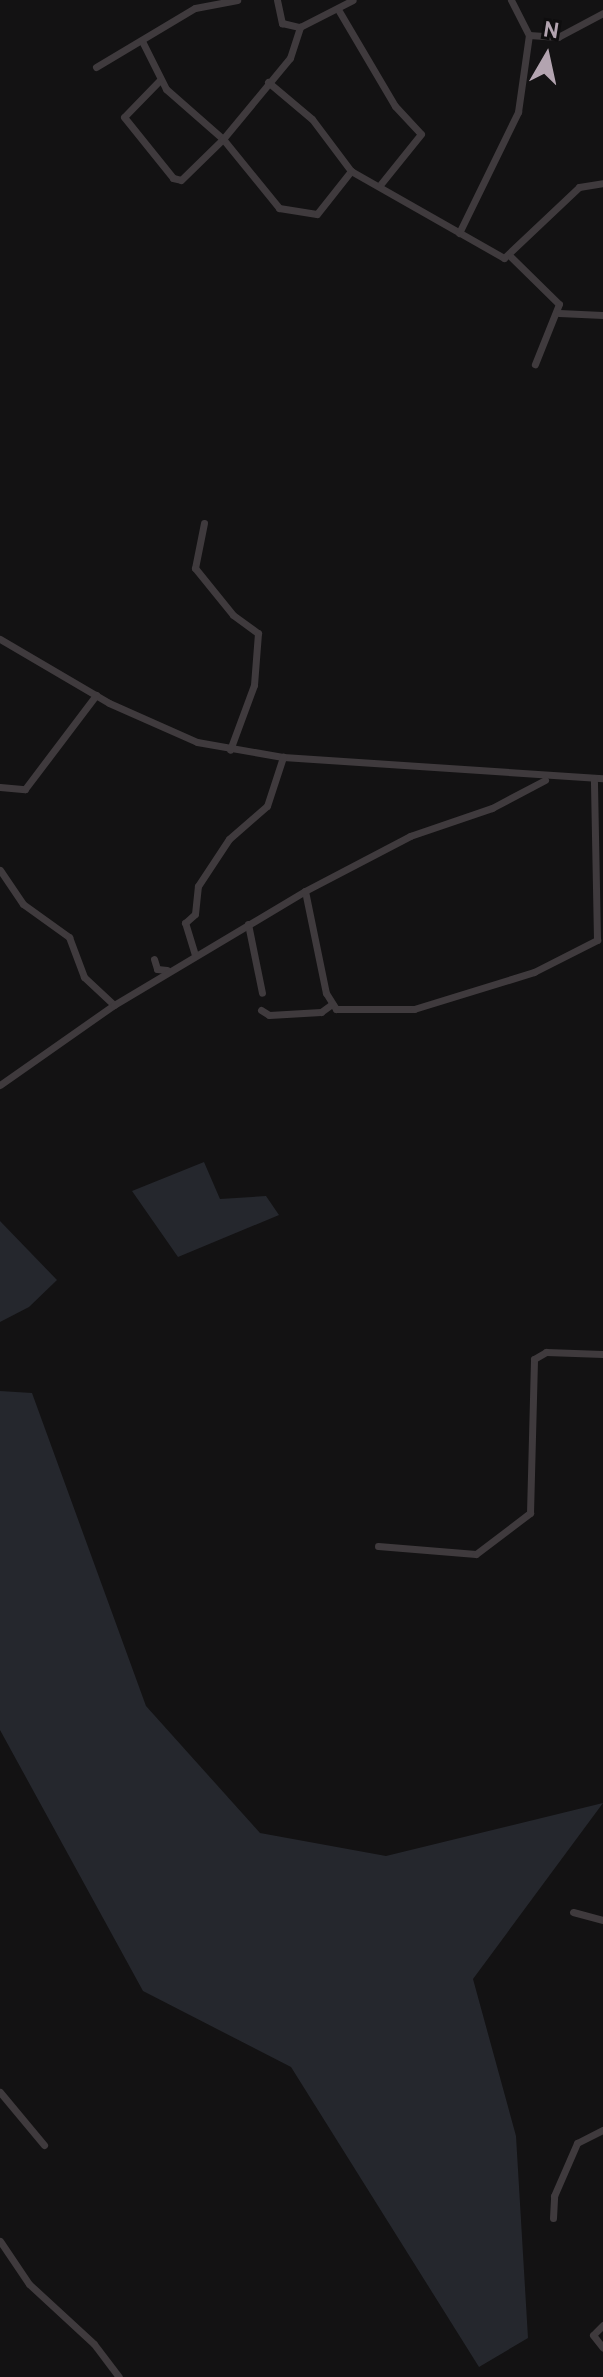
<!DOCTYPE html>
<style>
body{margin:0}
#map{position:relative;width:603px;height:2377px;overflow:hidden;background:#131213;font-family:Overpass,sans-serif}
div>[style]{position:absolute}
.green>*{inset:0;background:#25272d}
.minor>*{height:7px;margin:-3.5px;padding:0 3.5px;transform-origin:3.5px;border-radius:3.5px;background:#3f3a3d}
span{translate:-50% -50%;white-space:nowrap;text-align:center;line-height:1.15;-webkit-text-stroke:6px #0e0d0e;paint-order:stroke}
.north{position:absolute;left:507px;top:16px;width:80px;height:80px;-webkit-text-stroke:6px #0e0d0e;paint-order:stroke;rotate:9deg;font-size:22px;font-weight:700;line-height:32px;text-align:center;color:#b3a4b0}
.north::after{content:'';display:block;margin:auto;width:28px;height:36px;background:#b3a4b0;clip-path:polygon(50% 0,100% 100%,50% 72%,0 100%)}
</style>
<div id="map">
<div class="green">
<i style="clip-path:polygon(204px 1162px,220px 1199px,266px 1196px,279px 1215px,178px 1257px,132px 1191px)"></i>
<i style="clip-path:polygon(0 1221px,57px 1280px,29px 1307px,0 1322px)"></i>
<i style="clip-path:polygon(0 1391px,32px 1393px,146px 1706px,260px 1833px,386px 1856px,603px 1803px,473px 1979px,516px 2136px,528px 2338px,479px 2367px,291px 2067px,143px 1991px,0 1730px)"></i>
</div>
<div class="minor">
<i style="left:277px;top:0;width:24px;rotate:78deg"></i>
<i style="left:282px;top:23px;width:18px;rotate:13deg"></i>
<i style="left:511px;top:0;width:39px;rotate:63deg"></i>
<i style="left:339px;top:11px;width:110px;rotate:59.5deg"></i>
<i style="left:395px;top:106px;width:38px;rotate:47deg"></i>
<i style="left:421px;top:134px;width:65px;rotate:128.8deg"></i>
<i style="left:142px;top:41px;width:54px;rotate:63.4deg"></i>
<i style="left:166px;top:89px;width:76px;rotate:41.3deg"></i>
<i style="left:223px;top:139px;width:89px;rotate:50.9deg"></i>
<i style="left:279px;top:208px;width:38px;rotate:9deg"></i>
<i style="left:317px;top:214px;width:55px;rotate:-51.7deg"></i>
<i style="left:96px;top:67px;width:115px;rotate:-30.8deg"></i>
<i style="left:195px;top:8px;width:43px;rotate:-10.8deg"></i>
<i style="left:159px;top:81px;width:50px;rotate:134.2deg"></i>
<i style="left:124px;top:117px;width:78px;rotate:51.2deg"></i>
<i style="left:173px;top:178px;width:8px;rotate:14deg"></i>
<i style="left:181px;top:180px;width:59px;rotate:-44.3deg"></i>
<i style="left:223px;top:139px;width:105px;rotate:-50.4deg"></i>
<i style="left:290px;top:58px;width:33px;rotate:-72deg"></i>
<i style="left:300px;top:27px;width:59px;rotate:-27deg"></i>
<i style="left:268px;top:82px;width:57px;rotate:40.1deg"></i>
<i style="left:312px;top:119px;width:65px;rotate:53.1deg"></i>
<i style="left:351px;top:171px;width:176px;rotate:29.6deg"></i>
<i style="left:504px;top:258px;width:103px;rotate:-43.4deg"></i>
<i style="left:579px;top:187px;width:24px;rotate:-9deg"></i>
<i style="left:459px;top:233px;width:135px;rotate:-64deg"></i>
<i style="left:518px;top:112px;width:78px;rotate:-81.9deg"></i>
<i style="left:529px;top:35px;width:29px;rotate:4deg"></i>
<i style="left:558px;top:37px;width:51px;rotate:-28.1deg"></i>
<i style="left:511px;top:257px;width:67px;rotate:44.4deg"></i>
<i style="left:559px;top:304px;width:65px;rotate:111.8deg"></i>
<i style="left:559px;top:313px;width:44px;rotate:2.6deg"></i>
<i style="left:204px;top:523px;width:46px;rotate:101.3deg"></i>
<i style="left:195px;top:568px;width:60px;rotate:51deg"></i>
<i style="left:233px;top:615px;width:31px;rotate:36deg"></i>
<i style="left:258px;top:633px;width:52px;rotate:94.4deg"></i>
<i style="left:254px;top:685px;width:69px;rotate:110.3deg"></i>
<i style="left:0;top:639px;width:126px;rotate:30.4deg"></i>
<i style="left:109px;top:703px;width:96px;rotate:23.9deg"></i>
<i style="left:197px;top:742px;width:87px;rotate:9.9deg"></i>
<i style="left:283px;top:757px;width:321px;rotate:3.8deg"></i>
<i style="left:0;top:787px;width:25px;rotate:5deg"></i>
<i style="left:25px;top:789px;width:118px;rotate:-52.9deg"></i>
<i style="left:0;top:870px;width:41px;rotate:55.9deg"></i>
<i style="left:23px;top:904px;width:57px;rotate:35.7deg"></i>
<i style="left:69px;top:937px;width:43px;rotate:69.4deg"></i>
<i style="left:84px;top:977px;width:41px;rotate:43deg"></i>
<i style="left:305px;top:891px;width:104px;rotate:78.4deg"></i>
<i style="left:326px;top:993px;width:19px;rotate:58deg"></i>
<i style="left:336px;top:1009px;width:78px"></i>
<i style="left:414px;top:1009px;width:126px;rotate:-17.1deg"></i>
<i style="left:534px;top:972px;width:71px;rotate:-26.9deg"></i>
<i style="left:597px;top:940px;width:162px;rotate:-91.1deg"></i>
<i style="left:248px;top:924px;width:70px;rotate:78.5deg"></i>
<i style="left:195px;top:955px;width:34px;rotate:-107deg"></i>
<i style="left:185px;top:923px;width:13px;rotate:-42deg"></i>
<i style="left:195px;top:914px;width:28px;rotate:-84deg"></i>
<i style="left:198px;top:886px;width:56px;rotate:-56.6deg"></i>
<i style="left:229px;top:839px;width:50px;rotate:-41deg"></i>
<i style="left:267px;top:806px;width:52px;rotate:-71.9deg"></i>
<i style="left:154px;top:959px;width:10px;rotate:73deg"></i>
<i style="left:157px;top:969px;width:10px;rotate:6deg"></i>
<i style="left:261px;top:1010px;width:9px;rotate:32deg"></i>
<i style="left:269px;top:1015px;width:52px;rotate:-3.3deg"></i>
<i style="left:321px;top:1012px;width:14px;rotate:-36deg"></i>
<i style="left:0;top:1085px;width:139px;rotate:-35.1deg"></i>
<i style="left:114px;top:1005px;width:222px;rotate:-30.8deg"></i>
<i style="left:305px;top:891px;width:119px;rotate:-27.6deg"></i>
<i style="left:410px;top:836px;width:87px;rotate:-18.9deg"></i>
<i style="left:492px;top:808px;width:60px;rotate:-27.8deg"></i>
<i style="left:378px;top:1546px;width:98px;rotate:4.7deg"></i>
<i style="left:476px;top:1554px;width:68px;rotate:-37.2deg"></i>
<i style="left:530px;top:1513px;width:154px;rotate:-88.5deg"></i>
<i style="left:534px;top:1359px;width:14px;rotate:-30deg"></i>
<i style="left:546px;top:1352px;width:57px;rotate:2deg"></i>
<i style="left:573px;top:1912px;width:31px;rotate:15deg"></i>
<i style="left:0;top:2092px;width:69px;rotate:50.3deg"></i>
<i style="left:553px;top:2218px;width:22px;rotate:-87deg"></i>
<i style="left:554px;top:2196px;width:58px;rotate:-66.5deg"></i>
<i style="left:577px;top:2143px;width:29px;rotate:-27deg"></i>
<i style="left:0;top:2241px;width:52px;rotate:56deg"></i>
<i style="left:29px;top:2284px;width:88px;rotate:42.7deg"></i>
<i style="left:94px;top:2344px;width:41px;rotate:52.9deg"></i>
<i style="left:603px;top:2325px;width:14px;rotate:135deg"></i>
<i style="left:593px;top:2335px;width:16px;rotate:52deg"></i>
</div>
<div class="north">N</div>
</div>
